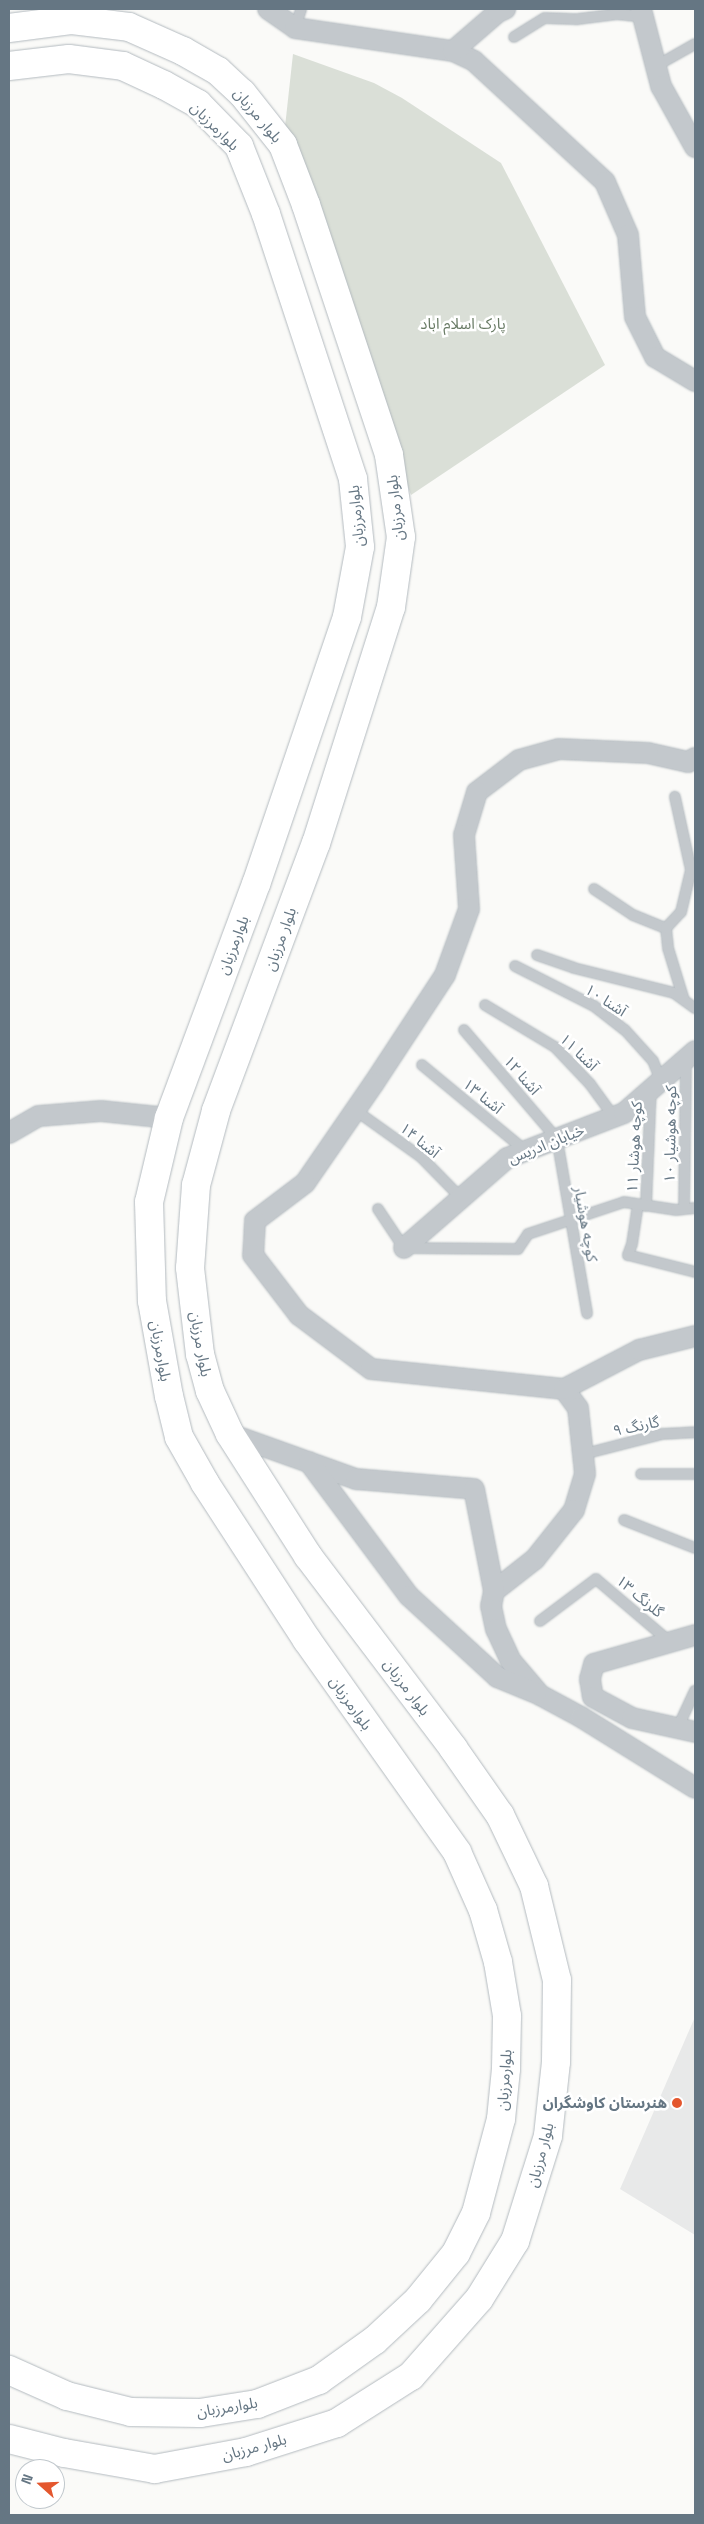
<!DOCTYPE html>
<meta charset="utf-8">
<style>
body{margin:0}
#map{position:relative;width:704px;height:2524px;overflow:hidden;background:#fafaf8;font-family:"Space Grotesk","Noto Sans Arabic",sans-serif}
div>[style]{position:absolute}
.built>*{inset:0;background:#e8e9e9}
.green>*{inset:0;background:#dadfd7}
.roads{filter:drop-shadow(0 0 1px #b3babf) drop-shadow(0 0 1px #b3babf)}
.service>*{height:10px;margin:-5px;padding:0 5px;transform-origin:5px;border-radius:5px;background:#c3c8cc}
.minor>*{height:20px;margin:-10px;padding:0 10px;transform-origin:10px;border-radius:10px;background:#c3c8cc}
.secondary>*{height:28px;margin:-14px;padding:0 14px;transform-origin:14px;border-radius:14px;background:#fff}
.dots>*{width:14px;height:14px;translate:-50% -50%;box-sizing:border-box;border:2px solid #fff;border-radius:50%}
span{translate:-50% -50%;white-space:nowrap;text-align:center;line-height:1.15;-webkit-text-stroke:5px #fff;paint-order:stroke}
.street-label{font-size:15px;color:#657683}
.park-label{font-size:15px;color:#687a64}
.poi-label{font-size:15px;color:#657683;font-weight:700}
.right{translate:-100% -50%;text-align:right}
.frame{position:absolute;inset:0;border:10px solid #657683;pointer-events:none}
.north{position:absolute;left:15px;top:2459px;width:50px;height:50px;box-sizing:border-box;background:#fff;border:1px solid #c1c8cd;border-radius:50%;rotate:290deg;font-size:14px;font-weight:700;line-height:20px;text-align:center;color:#657683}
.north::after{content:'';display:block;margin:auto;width:18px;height:22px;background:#e4572e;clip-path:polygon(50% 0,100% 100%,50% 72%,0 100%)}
</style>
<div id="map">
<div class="built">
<i style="clip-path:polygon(695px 2017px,695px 2235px,620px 2189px)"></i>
</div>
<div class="green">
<i style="clip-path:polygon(293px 54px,374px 83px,402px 98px,501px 163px,605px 365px,411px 495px,283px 145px)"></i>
</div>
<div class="roads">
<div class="service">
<i style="left:295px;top:28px;width:20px;rotate:-72deg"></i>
<i style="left:514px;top:37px;width:36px;rotate:-32deg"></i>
<i style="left:545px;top:18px;width:33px;rotate:2deg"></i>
<i style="left:578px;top:19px;width:38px;rotate:-7deg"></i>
<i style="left:616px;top:14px;width:27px;rotate:6deg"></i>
<i style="left:656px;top:66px;width:45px;rotate:-29.4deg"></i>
<i style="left:594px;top:889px;width:47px;rotate:33.7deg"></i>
<i style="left:633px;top:915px;width:35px;rotate:22deg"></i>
<i style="left:666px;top:928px;width:20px;rotate:84deg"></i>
<i style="left:668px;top:948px;width:54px;rotate:72.9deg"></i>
<i style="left:666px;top:928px;width:22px;rotate:-47deg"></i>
<i style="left:681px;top:912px;width:43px;rotate:-76.6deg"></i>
<i style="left:691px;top:870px;width:75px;rotate:-102.4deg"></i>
<i style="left:537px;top:955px;width:39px;rotate:19deg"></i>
<i style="left:574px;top:968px;width:103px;rotate:14deg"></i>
<i style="left:674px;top:993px;width:26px;rotate:36deg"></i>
<i style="left:515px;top:966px;width:89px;rotate:26.9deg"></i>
<i style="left:594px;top:1006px;width:39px;rotate:38deg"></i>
<i style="left:625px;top:1030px;width:42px;rotate:47.9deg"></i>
<i style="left:653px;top:1061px;width:22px;rotate:68deg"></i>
<i style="left:485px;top:1005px;width:82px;rotate:31deg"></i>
<i style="left:555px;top:1047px;width:51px;rotate:46.6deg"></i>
<i style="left:590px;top:1084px;width:41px;rotate:54deg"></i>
<i style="left:464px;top:1030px;width:143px;rotate:49.5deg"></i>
<i style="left:557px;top:1139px;width:177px;rotate:80.2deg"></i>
<i style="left:422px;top:1065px;width:135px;rotate:39.6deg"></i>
<i style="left:355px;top:1110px;width:81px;rotate:35.5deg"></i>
<i style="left:421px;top:1157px;width:57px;rotate:45.7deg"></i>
<i style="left:638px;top:1204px;width:40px;rotate:98.5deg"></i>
<i style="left:632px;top:1244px;width:12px;rotate:110deg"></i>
<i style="left:628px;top:1255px;width:69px;rotate:14.2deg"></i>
<i style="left:646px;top:1206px;width:117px;rotate:-87.6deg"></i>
<i style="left:378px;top:1209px;width:47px;rotate:56.3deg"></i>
<i style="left:404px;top:1248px;width:114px;rotate:0.5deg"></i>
<i style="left:518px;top:1249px;width:18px;rotate:-56deg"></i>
<i style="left:528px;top:1234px;width:101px;rotate:-18.4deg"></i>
<i style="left:624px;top:1202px;width:53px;rotate:8.7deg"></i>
<i style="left:676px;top:1210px;width:19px;rotate:-6deg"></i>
<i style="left:684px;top:1209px;width:149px;rotate:-89.2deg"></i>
<i style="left:584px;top:1454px;width:81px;rotate:-14.4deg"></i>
<i style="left:662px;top:1434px;width:33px;rotate:-3deg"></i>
<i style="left:641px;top:1474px;width:54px"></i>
<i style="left:624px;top:1520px;width:76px;rotate:21.5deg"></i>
<i style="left:540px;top:1621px;width:70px;rotate:-36.9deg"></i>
<i style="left:596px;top:1579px;width:97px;rotate:40.4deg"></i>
<i style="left:678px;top:1727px;width:40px;rotate:-65deg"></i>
</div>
<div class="minor">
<i style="left:268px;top:9px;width:33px;rotate:35deg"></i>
<i style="left:295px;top:28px;width:160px;rotate:8.3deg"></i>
<i style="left:453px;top:51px;width:23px;rotate:25deg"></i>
<i style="left:474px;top:61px;width:178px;rotate:42.7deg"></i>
<i style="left:605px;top:182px;width:58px;rotate:66.5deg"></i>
<i style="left:628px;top:235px;width:82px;rotate:85.1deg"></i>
<i style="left:635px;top:317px;width:45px;rotate:63.4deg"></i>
<i style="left:655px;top:357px;width:47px;rotate:31deg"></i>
<i style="left:641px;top:9px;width:80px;rotate:75.4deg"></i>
<i style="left:661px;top:86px;width:70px;rotate:60.9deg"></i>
<i style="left:453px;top:51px;width:60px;rotate:-40.9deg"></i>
<i style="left:498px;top:12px;width:8px;rotate:-23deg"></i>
<i style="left:695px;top:758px;width:8px;rotate:150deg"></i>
<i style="left:688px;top:762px;width:41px;rotate:-167.3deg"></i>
<i style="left:648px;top:753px;width:89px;rotate:-177.4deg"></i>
<i style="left:559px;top:749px;width:41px;rotate:164.6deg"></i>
<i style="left:519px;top:760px;width:53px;rotate:142.7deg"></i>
<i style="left:477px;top:792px;width:45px;rotate:106.8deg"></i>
<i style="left:464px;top:835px;width:74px;rotate:86.1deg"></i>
<i style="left:469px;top:909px;width:70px;rotate:110deg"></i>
<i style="left:445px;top:975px;width:129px;rotate:123.3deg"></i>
<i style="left:374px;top:1083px;width:121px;rotate:124.6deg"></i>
<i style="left:305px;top:1183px;width:63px;rotate:142.8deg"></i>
<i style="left:255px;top:1221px;width:34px;rotate:93deg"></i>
<i style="left:253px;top:1255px;width:76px;rotate:52.5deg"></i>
<i style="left:299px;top:1315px;width:90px;rotate:36.9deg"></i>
<i style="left:371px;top:1369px;width:194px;rotate:5.9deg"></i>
<i style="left:564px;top:1389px;width:24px;rotate:54deg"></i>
<i style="left:578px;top:1408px;width:66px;rotate:83.9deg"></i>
<i style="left:585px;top:1474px;width:38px;rotate:107deg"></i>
<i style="left:574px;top:1510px;width:63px;rotate:128.5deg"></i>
<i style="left:535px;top:1559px;width:52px;rotate:142deg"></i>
<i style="left:494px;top:1591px;width:15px;rotate:101deg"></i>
<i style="left:491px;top:1606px;width:24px;rotate:78deg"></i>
<i style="left:496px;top:1629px;width:35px;rotate:65deg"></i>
<i style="left:511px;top:1661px;width:45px;rotate:49.5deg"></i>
<i style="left:540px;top:1695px;width:47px;rotate:28.2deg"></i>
<i style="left:581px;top:1717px;width:134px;rotate:31.9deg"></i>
<i style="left:9px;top:1133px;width:34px;rotate:-30deg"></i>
<i style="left:39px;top:1116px;width:62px;rotate:-4.6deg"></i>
<i style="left:101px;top:1111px;width:68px;rotate:5.9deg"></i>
<i style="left:404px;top:1248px;width:137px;rotate:-41.1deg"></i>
<i style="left:507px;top:1158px;width:125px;rotate:-21deg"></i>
<i style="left:624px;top:1113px;width:94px;rotate:-41.1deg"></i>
<i style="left:564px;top:1389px;width:85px;rotate:-27.5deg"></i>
<i style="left:639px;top:1350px;width:58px;rotate:-14deg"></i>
<i style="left:230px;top:1434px;width:134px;rotate:19.7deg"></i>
<i style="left:356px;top:1479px;width:118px;rotate:4.8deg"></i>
<i style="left:474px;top:1489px;width:104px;rotate:78.9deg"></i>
<i style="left:309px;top:1462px;width:167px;rotate:53.3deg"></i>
<i style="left:409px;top:1596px;width:120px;rotate:42.6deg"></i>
<i style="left:497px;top:1677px;width:42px;rotate:22.3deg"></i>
<i style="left:695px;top:1635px;width:105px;rotate:164deg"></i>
<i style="left:594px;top:1664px;width:16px;rotate:105deg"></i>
<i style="left:590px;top:1679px;width:18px;rotate:81deg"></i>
<i style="left:593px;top:1697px;width:44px;rotate:28.3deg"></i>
<i style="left:632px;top:1718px;width:65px;rotate:12.5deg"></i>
</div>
<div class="secondary">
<i style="left:9px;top:28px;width:64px;rotate:-7.2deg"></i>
<i style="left:72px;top:20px;width:57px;rotate:7deg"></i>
<i style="left:129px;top:27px;width:59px;rotate:24deg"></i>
<i style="left:183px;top:51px;width:40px;rotate:29.7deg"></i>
<i style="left:218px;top:71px;width:33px;rotate:43deg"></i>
<i style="left:242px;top:93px;width:66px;rotate:51.7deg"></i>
<i style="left:283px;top:145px;width:64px;rotate:69deg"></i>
<i style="left:306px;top:205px;width:263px;rotate:71.6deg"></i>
<i style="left:389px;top:455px;width:83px;rotate:81.7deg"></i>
<i style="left:401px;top:537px;width:71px;rotate:98.1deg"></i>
<i style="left:391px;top:607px;width:248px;rotate:107.6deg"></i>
<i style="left:316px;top:843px;width:286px;rotate:110.5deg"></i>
<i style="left:216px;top:1111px;width:77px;rotate:105.1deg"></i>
<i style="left:196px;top:1185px;width:83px;rotate:94.1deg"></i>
<i style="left:190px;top:1268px;width:87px;rotate:83.4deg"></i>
<i style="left:200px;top:1354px;width:38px;rotate:75deg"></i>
<i style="left:210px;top:1391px;width:47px;rotate:65.1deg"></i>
<i style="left:230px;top:1434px;width:145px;rotate:57.4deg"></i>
<i style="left:308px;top:1556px;width:241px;rotate:52.9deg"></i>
<i style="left:453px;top:1748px;width:82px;rotate:55deg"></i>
<i style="left:500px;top:1815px;width:79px;rotate:64.4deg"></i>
<i style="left:534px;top:1886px;width:97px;rotate:76.3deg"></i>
<i style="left:557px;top:1980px;width:82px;rotate:90.7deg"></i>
<i style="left:556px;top:2062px;width:74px;rotate:96.2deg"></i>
<i style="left:548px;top:2136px;width:110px;rotate:107.4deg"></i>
<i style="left:515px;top:2241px;width:68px;rotate:121.8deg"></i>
<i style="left:479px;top:2299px;width:103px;rotate:131.4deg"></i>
<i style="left:411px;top:2376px;width:88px;rotate:147.6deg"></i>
<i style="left:337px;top:2423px;width:96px;rotate:162.3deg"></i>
<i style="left:246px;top:2452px;width:93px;rotate:169.4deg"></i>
<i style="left:155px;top:2469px;width:92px;rotate:-170deg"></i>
<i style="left:64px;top:2453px;width:57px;rotate:-165.7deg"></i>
<i style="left:9px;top:66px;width:60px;rotate:-6.7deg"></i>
<i style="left:69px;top:59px;width:54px;rotate:7.4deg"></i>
<i style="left:123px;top:66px;width:45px;rotate:24.9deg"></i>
<i style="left:164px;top:85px;width:39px;rotate:29deg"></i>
<i style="left:198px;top:104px;width:59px;rotate:45.7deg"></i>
<i style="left:239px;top:146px;width:73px;rotate:68.3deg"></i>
<i style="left:266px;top:214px;width:279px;rotate:71.8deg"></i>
<i style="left:353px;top:479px;width:68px;rotate:84.1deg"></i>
<i style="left:360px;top:547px;width:71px;rotate:100.5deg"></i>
<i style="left:347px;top:617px;width:282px;rotate:108.8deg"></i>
<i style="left:256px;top:884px;width:250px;rotate:110.4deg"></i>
<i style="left:169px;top:1118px;width:86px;rotate:103.4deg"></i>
<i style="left:149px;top:1202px;width:99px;rotate:88.3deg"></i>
<i style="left:152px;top:1301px;width:97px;rotate:79.9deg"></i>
<i style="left:169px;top:1396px;width:42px;rotate:76.3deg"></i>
<i style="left:179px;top:1437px;width:53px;rotate:60.5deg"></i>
<i style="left:205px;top:1483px;width:187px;rotate:57deg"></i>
<i style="left:307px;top:1640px;width:260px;rotate:54.7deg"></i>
<i style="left:457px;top:1852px;width:64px;rotate:65.9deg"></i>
<i style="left:483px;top:1910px;width:54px;rotate:73.9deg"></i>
<i style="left:498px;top:1962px;width:55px;rotate:80.5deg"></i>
<i style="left:507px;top:2016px;width:53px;rotate:91.1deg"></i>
<i style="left:506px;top:2069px;width:50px;rotate:95.7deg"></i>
<i style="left:501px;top:2119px;width:97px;rotate:104.9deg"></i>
<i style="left:476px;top:2213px;width:45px;rotate:116.6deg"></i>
<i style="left:456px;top:2253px;width:60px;rotate:129deg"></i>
<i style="left:418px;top:2300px;width:59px;rotate:137.1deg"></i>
<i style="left:375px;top:2340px;width:69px;rotate:144.5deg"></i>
<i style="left:319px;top:2380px;width:66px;rotate:158.8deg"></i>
<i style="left:257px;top:2404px;width:58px;rotate:171deg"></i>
<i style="left:200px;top:2413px;width:69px;rotate:-179.2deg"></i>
<i style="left:131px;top:2412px;width:66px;rotate:-166deg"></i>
<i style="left:67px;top:2396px;width:64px;rotate:-155.9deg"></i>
</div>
</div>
<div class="dots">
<i style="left:677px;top:2103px;background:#e4572e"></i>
</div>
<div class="street-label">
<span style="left:258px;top:115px;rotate:50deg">بلوار مرزبان</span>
<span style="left:215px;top:126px;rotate:45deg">بلوارمرزبان</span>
<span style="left:395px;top:508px;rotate:-96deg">بلوار مرزبان</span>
<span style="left:356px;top:516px;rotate:-95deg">بلوارمرزبان</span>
<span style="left:280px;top:939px;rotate:-70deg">بلوار مرزبان</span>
<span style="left:233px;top:945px;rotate:-69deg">بلوارمرزبان</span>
<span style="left:606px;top:1000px;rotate:33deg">آشنا ۱۰</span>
<span style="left:579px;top:1052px;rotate:44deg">آشنا ۱۱</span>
<span style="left:522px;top:1075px;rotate:49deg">آشنا ۱۲</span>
<span style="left:483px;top:1096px;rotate:39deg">آشنا ۱۳</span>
<span style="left:670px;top:1134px;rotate:-89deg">کوچه هوشیار ۱۰</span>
<span style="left:420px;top:1140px;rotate:39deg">آشنا ۱۴</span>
<span style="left:546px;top:1144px;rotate:-22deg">خیابان ادریس</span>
<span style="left:634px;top:1147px;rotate:-87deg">کوچه هوشار ۱۱</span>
<span style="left:586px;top:1224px;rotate:80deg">کوچه هوشیار</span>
<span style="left:201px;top:1344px;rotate:80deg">بلوار مرزبان</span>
<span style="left:161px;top:1351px;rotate:80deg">بلوارمرزبان</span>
<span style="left:636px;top:1426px;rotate:-12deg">گارنگ ۹</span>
<span style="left:640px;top:1596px;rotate:40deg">گلرنگ ۱۳</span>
<span style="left:407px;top:1687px;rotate:53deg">بلوار مرزبان</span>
<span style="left:351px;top:1703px;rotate:55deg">بلوارمرزبان</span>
<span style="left:504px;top:2080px;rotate:-86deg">بلوارمرزبان</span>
<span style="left:540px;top:2155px;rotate:-75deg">بلوار مرزبان</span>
<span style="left:227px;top:2407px;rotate:-9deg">بلوارمرزبان</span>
<span style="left:254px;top:2447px;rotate:-15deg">بلوار مرزبان</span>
</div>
<div class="park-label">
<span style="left:463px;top:324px">پارک اسلام اباد</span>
</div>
<div class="poi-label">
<span class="right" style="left:667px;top:2103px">هنرستان کاوشگران</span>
</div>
<div class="frame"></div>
<div class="north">N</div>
</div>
